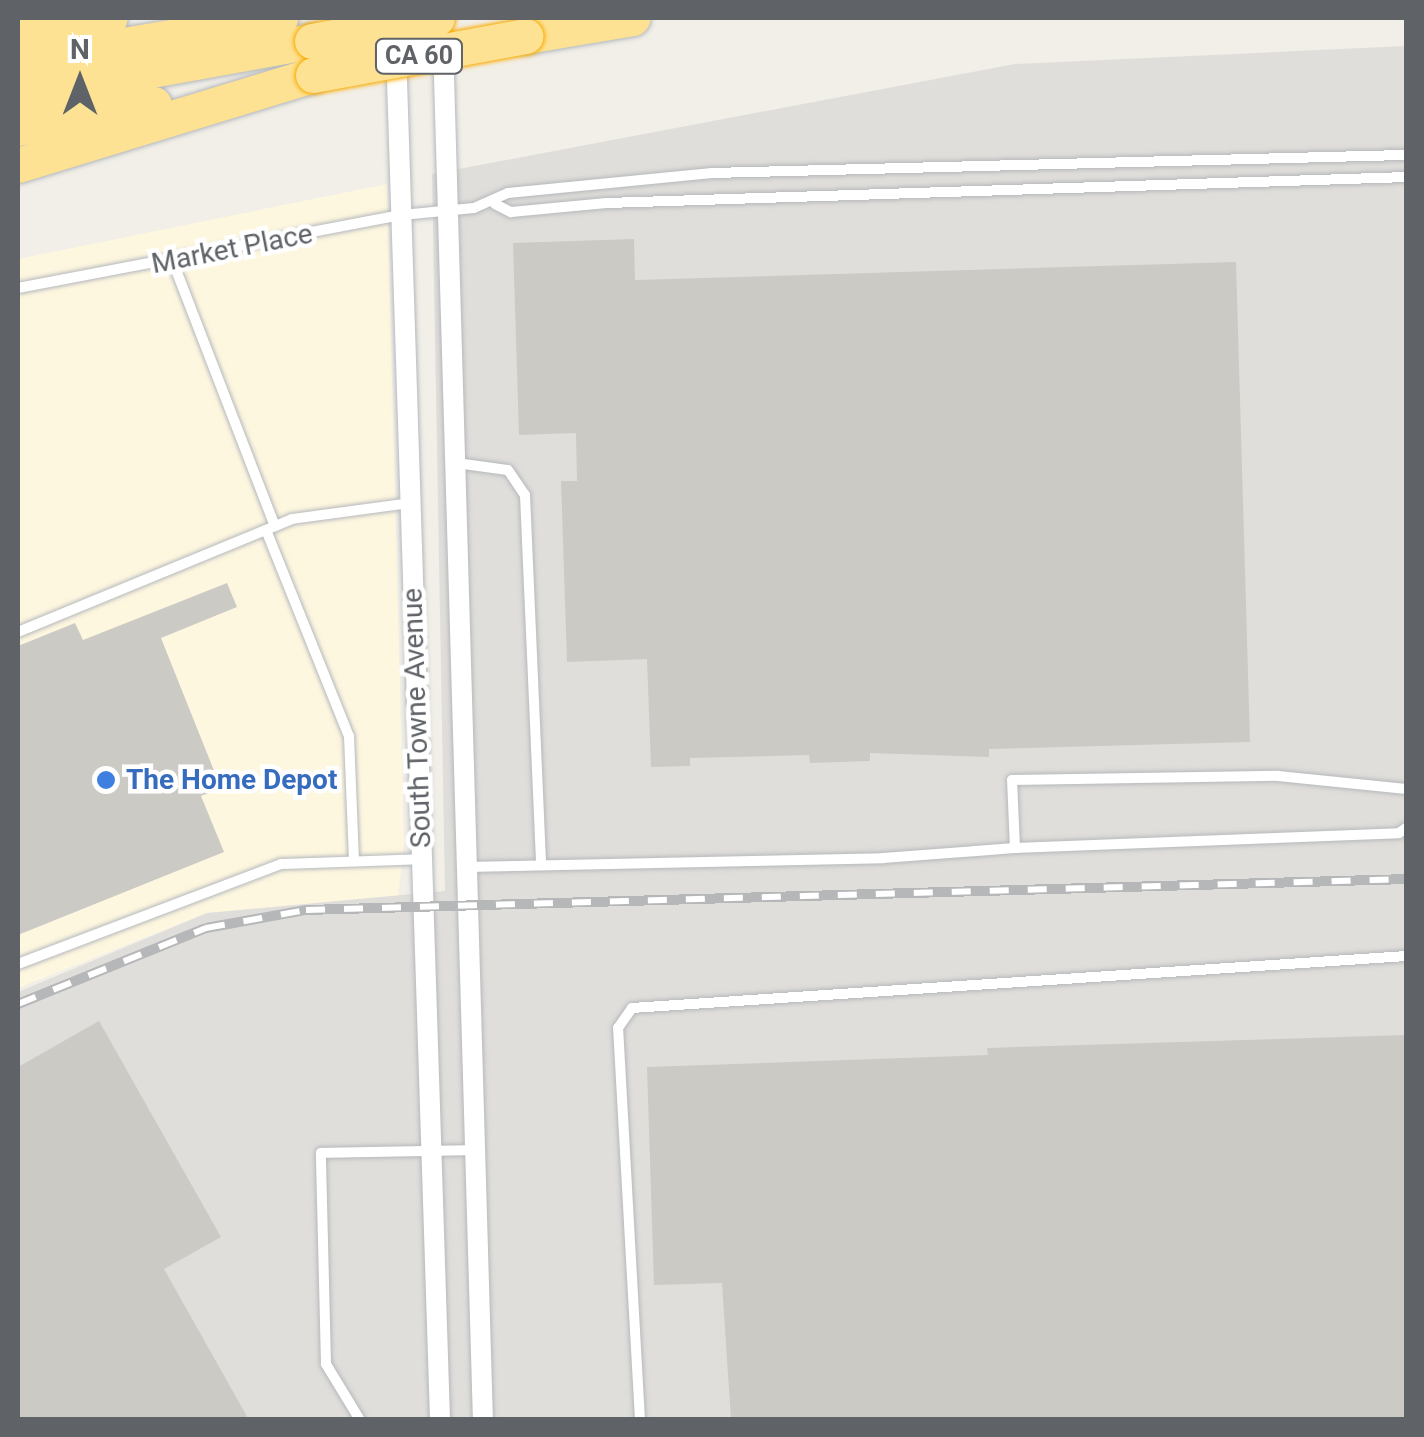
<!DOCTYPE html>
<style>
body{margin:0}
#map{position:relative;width:1424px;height:1437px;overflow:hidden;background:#f1efe8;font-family:Roboto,sans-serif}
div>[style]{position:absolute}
.commercial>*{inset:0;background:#fef7e0}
.industrial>*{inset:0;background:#e0deda}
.building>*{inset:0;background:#cccac5}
.roads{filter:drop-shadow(0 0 2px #b5b8bc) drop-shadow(0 0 2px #b5b8bc)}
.service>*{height:10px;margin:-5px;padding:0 5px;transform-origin:5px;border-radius:5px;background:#fff}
.minor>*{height:20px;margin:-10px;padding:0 10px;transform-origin:10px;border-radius:10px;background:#fff}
.motorway>*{height:35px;margin:-17.5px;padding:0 17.5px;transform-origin:17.5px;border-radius:17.5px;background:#fde293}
.rail>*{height:10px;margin-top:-5px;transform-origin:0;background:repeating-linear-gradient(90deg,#fff 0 19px,#b6b7b8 0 38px);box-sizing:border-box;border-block:2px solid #b6b7b8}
.bridges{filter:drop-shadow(0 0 2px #f9ab00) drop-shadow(0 0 2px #f9ab00)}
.motorway-bridge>*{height:35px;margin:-17.5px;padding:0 17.5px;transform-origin:17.5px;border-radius:17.5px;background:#fde293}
.dots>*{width:28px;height:28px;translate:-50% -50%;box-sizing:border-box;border:5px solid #fff;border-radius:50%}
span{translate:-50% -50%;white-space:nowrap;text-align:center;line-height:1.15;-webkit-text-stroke:9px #fff;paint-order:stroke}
.shield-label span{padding:2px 8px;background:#fff;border:2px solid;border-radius:8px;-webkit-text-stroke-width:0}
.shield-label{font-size:25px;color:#5f6368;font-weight:700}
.street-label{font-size:28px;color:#5f6368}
.shop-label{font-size:28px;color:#366cbe;font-weight:700}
.left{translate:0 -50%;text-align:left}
.frame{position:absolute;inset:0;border:20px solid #5f6368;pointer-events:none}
.north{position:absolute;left:30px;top:30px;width:100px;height:100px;-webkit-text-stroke:8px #fff;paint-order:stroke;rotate:0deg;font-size:28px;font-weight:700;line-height:40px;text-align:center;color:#5f6368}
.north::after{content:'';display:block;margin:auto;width:35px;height:45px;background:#5f6368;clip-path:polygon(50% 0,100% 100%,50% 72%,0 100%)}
</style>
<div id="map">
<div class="commercial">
<i style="clip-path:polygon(387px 184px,404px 845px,398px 896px,207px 913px,18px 988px,18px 259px)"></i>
</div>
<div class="industrial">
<i style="clip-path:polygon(1406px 46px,1406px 1419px,18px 1420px,18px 992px,207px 913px,445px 891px,432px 174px,1015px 64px)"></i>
</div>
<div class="building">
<i style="clip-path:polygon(634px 239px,635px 280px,1236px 262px,1250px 742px,989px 749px,989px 757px,870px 753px,870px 761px,810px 763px,809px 755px,690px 758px,690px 766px,651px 767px,647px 659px,567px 662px,561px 481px,577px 481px,576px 433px,519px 435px,513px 243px)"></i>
<i style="clip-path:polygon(227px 583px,237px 607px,161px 638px,221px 788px,201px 796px,224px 852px,18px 935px,18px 646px,75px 623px,83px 640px)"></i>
<i style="clip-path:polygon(99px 1021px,221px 1237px,164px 1269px,249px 1420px,18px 1420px,18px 1067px)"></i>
<i style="clip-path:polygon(1406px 1035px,1406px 1420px,731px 1420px,722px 1283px,654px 1285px,647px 1067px,988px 1055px,987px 1048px)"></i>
</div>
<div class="roads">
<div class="service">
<i style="left:495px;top:204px;width:18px;rotate:27deg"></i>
<i style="left:511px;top:212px;width:96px;rotate:-5.4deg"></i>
<i style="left:607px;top:203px;width:799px;rotate:-1.86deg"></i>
<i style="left:173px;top:262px;width:283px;rotate:68.9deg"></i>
<i style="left:18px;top:288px;width:391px;rotate:-10.8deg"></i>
<i style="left:402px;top:215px;width:72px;rotate:-5.6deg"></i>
<i style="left:474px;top:208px;width:37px;rotate:-24deg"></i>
<i style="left:508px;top:193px;width:205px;rotate:-5.6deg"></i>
<i style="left:712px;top:173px;width:694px;rotate:-1.49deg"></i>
<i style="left:456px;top:463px;width:52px;rotate:7.7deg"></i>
<i style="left:508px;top:470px;width:30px;rotate:56deg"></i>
<i style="left:525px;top:495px;width:370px;rotate:87.5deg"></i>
<i style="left:266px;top:530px;width:222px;rotate:68.1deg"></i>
<i style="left:349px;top:736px;width:125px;rotate:87.7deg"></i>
<i style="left:18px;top:632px;width:296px;rotate:-22.4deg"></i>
<i style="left:292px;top:519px;width:119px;rotate:-7.7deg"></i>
<i style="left:1015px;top:848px;width:384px;rotate:-2.2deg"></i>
<i style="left:1399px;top:833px;width:9px;rotate:-36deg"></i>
<i style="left:467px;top:867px;width:416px;rotate:-1.2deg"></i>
<i style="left:883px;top:858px;width:132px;rotate:-4.3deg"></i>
<i style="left:1015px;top:848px;width:68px;rotate:-92.5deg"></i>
<i style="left:1012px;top:780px;width:266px;rotate:-0.9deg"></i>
<i style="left:1278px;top:776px;width:129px;rotate:5.8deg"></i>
<i style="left:18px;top:964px;width:281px;rotate:-20.8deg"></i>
<i style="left:281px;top:864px;width:141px;rotate:-2deg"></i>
<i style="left:360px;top:1420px;width:66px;rotate:-121.3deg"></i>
<i style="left:326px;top:1364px;width:211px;rotate:-91.4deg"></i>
<i style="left:321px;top:1153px;width:153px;rotate:-1.1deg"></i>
<i style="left:640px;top:1420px;width:393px;rotate:-93.2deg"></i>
<i style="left:618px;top:1028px;width:24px;rotate:-55deg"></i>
<i style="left:632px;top:1008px;width:776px;rotate:-3.84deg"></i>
</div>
<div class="minor">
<i style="left:443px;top:42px;width:1379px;rotate:88.34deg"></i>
<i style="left:396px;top:49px;width:1372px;rotate:88.16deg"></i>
</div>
<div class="motorway">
<i style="left:18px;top:34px;width:93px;rotate:-9.9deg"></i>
<i style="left:525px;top:36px;width:109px;rotate:-9.5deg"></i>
<i style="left:18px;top:63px;width:266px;rotate:-9.7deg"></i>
<i style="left:18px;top:94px;width:299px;rotate:-10.2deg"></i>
<i style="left:18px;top:128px;width:138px;rotate:-10deg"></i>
<i style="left:18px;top:165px;width:308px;rotate:-17deg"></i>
</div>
</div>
<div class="rail">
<i style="left:18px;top:1004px;width:203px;rotate:-22deg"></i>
<i style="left:206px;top:928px;width:102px;rotate:-10.2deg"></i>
<i style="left:306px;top:910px;width:1100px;rotate:-1.61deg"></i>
</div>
<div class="bridges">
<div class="motorway-bridge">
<i style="left:312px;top:41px;width:127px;rotate:-10.4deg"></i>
<i style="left:313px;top:75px;width:216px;rotate:-10.4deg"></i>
</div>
</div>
<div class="dots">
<i style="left:106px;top:780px;background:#3f7fe0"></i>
</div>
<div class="shield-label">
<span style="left:419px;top:56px">CA 60</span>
</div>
<div class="street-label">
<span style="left:232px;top:249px;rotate:-11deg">Market Place</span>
<span style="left:417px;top:718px;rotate:-92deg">South Towne Avenue</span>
</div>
<div class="shop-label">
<span class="left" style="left:126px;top:780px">The Home Depot</span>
</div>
<div class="frame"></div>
<div class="north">N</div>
</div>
